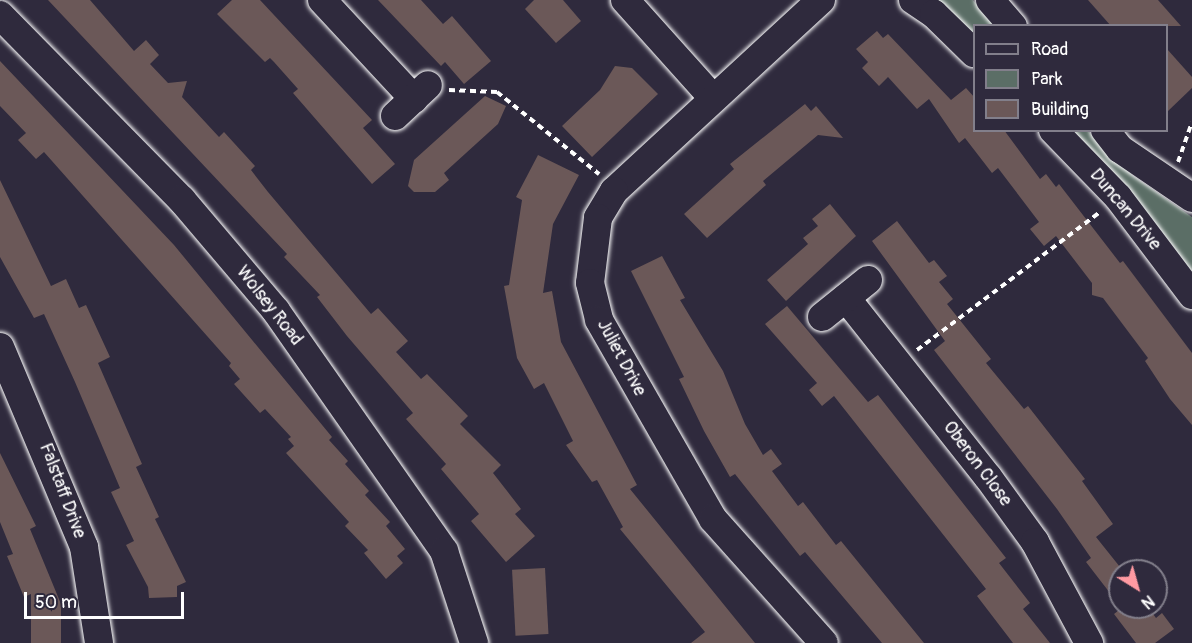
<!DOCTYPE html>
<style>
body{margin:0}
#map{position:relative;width:1192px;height:643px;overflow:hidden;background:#2f2a3d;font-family:Pangolin,sans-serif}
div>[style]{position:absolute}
.green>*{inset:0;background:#5b6e66}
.building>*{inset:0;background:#6b5858;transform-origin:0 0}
.path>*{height:4px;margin-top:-2px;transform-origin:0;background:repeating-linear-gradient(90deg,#fff 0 6px,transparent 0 10.5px)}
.roads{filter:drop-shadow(0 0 2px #fff) drop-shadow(0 0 2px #fff)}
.minor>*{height:28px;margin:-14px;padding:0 14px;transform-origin:14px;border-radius:14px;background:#2f2a3d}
span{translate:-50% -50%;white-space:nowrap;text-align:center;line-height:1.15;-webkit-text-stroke:4.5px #2f2a3d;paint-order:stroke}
.street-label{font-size:18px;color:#fff}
.legend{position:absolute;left:973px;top:24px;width:195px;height:108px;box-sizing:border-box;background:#2f2a3d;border:2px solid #827f8b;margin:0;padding:8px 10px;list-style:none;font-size:18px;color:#fff}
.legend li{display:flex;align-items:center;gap:12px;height:30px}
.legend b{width:30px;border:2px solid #827f8b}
.north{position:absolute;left:1108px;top:559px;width:60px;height:60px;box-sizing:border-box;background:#2f2a3d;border:2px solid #827f8b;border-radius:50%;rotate:143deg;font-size:16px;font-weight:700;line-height:24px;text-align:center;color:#fff}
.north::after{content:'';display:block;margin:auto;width:21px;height:27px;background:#ff9aa2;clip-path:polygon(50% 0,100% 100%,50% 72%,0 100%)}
.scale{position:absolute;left:24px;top:592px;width:160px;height:27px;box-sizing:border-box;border:3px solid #fff;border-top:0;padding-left:8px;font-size:18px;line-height:21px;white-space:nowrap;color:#fff;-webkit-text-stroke:4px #2f2a3d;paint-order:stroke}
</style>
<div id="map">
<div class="green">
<i style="clip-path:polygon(931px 0,973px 0,995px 25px,974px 26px,974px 36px)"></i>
<i style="clip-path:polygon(1067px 131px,1088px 131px,1132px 175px,1192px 217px,1192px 277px)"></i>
</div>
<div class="building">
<i style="clip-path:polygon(48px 0,90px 0,134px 51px,146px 40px,159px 55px,150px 64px,168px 83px,187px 81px,182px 97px,219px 137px,224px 132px,255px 166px,251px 170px,268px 192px,371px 314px,378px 308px,408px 341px,396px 352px,421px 379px,427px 374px,468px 416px,460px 424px,501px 465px,493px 473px,521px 509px,515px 514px,535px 536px,506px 562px,471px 521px,479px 514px,441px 469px,446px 464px,406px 419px,413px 413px,347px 336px,317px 297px,320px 295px,284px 257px,287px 254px)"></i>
<i style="clip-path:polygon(232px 0,260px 0,372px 120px,363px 128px,395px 164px,372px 184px,293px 93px,298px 89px,274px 62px,270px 58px,265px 62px,217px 14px)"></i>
<i style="clip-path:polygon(378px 0,421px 0,443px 24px,452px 16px,491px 61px,464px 84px,445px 62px,441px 66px)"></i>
<i style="clip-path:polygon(534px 0,563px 0,581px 21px,556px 43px,525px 9px)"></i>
<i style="clip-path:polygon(1088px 0,1158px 0,1181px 26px,1111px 26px)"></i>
<i style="clip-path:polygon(877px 31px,883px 38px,888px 34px,951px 100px,966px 88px,975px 98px,975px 130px,1004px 130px,1040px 179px,1046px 174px,1056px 187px,1059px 184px,1120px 263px,1123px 261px,1192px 353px,1192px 425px,1170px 399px,1145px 361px,1148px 358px,1103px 298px,1092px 295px,1092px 283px,1056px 236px,1044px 246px,1030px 229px,1039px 222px,998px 168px,992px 173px,965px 138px,959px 143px,929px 99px,917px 109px,888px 77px,879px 86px,862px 68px,868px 62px,856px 49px)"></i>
<i style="clip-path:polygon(1167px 49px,1192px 77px,1192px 88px,1167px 112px)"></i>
<i style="clip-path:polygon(0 61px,174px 245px,332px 437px,329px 440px,348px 461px,345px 464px,369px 491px,365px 495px,390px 522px,386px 526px,405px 549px,397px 556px,403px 563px,386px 579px,364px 553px,368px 550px,345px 526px,349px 522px,286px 453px,294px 446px,288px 439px,291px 437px,265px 409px,260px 413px,234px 384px,240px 379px,229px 366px,231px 363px,44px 152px,36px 159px,18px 140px,26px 133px,0 106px)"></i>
<i style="clip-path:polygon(615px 66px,632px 68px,658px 94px,592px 157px,562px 126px,600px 90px)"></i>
<i style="clip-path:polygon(485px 96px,506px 106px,498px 124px,444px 173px,449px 180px,435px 192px,414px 192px,408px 186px,414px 160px)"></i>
<i style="clip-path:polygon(805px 104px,811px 111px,816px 106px,843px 138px,818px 135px,763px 181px,766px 185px,707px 238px,684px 214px,734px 169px,730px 164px)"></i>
<i style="clip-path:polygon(538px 155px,579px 175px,553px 224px,543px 293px,552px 291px,561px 342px,637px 485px,630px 489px,755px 643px,691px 643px,705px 632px,620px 529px,623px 527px,597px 480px,592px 482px,566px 445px,573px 441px,544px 383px,534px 389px,517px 358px,504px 286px,509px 285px,522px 200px,516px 197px)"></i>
<i style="clip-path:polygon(0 180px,51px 286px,66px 279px,79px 308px,86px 305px,110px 357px,98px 363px,142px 464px,136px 467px,159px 517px,155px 519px,186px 582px,177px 586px,177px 597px,149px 598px,148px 587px,126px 545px,134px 541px,111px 492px,120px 488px,75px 382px,44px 314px,34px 318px,0 257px)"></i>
<i style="clip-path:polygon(830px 204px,856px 236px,786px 301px,767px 280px,808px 244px,803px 238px,818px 226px,812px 219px)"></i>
<i style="clip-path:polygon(897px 221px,929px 263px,934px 260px,947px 276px,939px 282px,953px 299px,947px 304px,991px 359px,986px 363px,1024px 409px,1028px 406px,1085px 479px,1082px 481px,1113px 524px,1096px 537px,1120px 567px,1120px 606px,1086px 562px,1091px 558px,1057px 509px,934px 350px,945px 341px,872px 241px)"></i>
<i style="clip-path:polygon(662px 256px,685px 298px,680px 300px,723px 371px,745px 424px,763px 455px,771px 449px,782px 464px,772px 471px,798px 506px,803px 502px,836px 545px,841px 541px,924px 643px,882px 643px,805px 552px,800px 556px,735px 474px,730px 477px,704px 431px,679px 379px,684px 377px,631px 271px)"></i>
<i style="clip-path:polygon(787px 306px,868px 402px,878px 395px,1006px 558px,999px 563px,1030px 603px,1023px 609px,1050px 643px,1013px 643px,977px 596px,986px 589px,834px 396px,822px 406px,809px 390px,817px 383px,765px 324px)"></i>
<i style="clip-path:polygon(0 453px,36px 526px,30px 529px,61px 604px,61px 643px,31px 643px,31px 594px,24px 597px,7px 556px,13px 554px,0 522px)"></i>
<i style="left:545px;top:568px;width:66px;height:33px;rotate:87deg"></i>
<i style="clip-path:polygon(1123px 607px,1148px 607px,1156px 618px,1162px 613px,1174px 629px,1155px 643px,1136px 643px,1114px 614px)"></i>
</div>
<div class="path">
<i style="left:449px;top:90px;width:48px;rotate:2.4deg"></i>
<i style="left:497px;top:92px;width:131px;rotate:38.8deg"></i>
<i style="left:1178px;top:162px;width:42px;rotate:-70.7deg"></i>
<i style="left:917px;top:350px;width:229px;rotate:-37deg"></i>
</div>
<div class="roads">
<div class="minor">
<i style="left:322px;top:0;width:135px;rotate:47.1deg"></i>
<i style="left:625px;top:0;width:130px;rotate:48.1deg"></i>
<i style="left:821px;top:0;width:282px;rotate:137.3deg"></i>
<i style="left:614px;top:191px;width:31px;rotate:121deg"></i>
<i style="left:598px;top:218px;width:65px;rotate:97deg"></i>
<i style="left:590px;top:283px;width:38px;rotate:76deg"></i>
<i style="left:599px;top:320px;width:229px;rotate:60.2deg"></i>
<i style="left:713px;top:519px;width:166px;rotate:48.2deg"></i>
<i style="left:913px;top:0;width:25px;rotate:34deg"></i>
<i style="left:934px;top:14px;width:56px;rotate:44.3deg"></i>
<i style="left:990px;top:0;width:35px;rotate:49deg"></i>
<i style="left:0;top:15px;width:260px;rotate:45.5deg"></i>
<i style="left:182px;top:200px;width:145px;rotate:49.7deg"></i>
<i style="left:276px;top:311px;width:293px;rotate:55deg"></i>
<i style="left:444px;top:551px;width:97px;rotate:71.9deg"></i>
<i style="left:395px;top:116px;width:45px;rotate:-43.2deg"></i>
<i style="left:1053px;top:130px;width:93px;rotate:45.9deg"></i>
<i style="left:1118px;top:197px;width:123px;rotate:52.9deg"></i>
<i style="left:1105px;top:130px;width:24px;rotate:52deg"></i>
<i style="left:1120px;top:149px;width:87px;rotate:34.2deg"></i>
<i style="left:846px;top:298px;width:228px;rotate:51.6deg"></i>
<i style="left:988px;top:477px;width:80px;rotate:54.1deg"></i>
<i style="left:1035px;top:542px;width:115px;rotate:61.9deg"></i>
<i style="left:822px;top:317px;width:59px;rotate:-38.8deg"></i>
<i style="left:0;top:347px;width:217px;rotate:67.2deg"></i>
<i style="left:84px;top:547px;width:97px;rotate:81.1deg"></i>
</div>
</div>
<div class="street-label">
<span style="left:1125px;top:210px;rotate:50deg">Duncan Drive</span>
<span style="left:269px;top:306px;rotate:52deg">Wolsey Road</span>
<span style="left:621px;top:358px;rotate:62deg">Juliet Drive</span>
<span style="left:977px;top:464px;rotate:53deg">Oberon Close</span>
<span style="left:62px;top:491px;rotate:69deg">Falstaff Drive</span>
</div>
<ul class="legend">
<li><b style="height:8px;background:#2f2a3d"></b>Road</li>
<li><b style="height:16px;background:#5b6e66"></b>Park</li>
<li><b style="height:16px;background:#6b5858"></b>Building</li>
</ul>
<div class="north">N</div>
<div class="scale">50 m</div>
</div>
